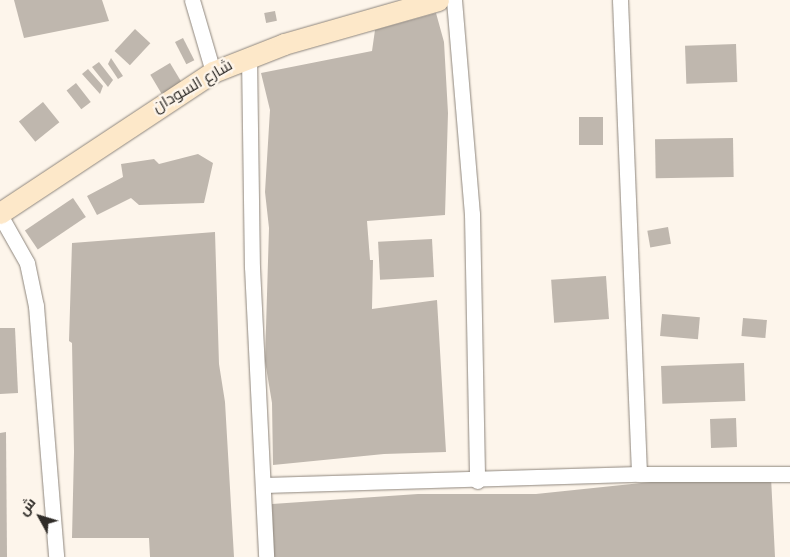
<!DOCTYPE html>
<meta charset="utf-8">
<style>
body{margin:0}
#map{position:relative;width:790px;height:557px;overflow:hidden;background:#fdf5eb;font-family:Overpass,Cairo,sans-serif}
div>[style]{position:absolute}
.building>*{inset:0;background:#bfb7ae;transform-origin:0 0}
.roads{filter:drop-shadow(0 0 1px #8e867d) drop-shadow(0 0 1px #8e867d)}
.minor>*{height:15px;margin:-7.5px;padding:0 7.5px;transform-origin:7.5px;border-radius:7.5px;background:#fff}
.secondary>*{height:21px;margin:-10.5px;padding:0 10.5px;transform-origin:10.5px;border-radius:10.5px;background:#fde8c9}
span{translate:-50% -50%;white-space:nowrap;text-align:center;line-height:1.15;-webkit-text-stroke:4.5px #fdf5eb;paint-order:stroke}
.street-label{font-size:16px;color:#2f2c28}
.north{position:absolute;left:15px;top:492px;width:50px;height:50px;-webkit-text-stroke:4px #fdf5eb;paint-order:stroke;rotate:309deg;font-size:14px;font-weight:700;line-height:20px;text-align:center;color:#2f2c28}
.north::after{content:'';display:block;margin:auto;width:18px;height:22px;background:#2f2c28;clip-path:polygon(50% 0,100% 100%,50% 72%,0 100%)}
</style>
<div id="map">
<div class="building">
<i style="clip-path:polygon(14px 0,102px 0,109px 21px,24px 38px)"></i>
<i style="left:275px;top:11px;width:10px;height:11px;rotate:79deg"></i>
<i style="clip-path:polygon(436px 13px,444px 42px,448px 113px,445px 215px,367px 221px,370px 260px,373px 260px,372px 309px,437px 300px,446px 452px,384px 454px,273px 465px,272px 403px,265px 361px,269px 228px,265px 192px,270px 110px,261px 73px,372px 51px,375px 30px)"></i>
<i style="left:135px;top:29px;width:21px;height:30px;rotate:43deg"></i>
<i style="left:183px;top:38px;width:25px;height:9px;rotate:63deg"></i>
<i style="left:736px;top:44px;width:38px;height:51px;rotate:88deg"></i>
<i style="clip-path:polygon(111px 58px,123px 76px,118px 79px,108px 64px)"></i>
<i style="clip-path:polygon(99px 62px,113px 80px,108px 87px,92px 67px)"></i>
<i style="left:170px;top:63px;width:26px;height:23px;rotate:59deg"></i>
<i style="clip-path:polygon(88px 69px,103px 86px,100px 94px,82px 74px)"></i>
<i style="left:76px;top:83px;width:24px;height:12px;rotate:52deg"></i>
<i style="left:43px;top:102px;width:26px;height:31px;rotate:51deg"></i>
<i style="left:579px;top:117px;width:24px;height:28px"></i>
<i style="left:733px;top:138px;width:39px;height:78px;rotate:89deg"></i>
<i style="clip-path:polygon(198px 154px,213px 163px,204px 203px,139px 205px,131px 198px,97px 215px,87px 196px,123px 177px,121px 164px,154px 159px,159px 164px)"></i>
<i style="left:73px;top:198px;width:23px;height:58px;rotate:56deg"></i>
<i style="left:668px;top:227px;width:17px;height:21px;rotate:80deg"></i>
<i style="clip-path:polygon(215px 232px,219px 364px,225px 402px,234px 557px,150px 557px,149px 538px,72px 538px,74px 452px,72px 343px,69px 341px,72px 243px)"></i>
<i style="left:432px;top:239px;width:38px;height:54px;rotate:87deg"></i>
<i style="left:606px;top:276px;width:43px;height:55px;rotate:86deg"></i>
<i style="left:662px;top:314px;width:38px;height:22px;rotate:5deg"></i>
<i style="left:743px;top:318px;width:24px;height:18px;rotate:5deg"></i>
<i style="clip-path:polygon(0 328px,15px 328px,18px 393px,0 394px)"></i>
<i style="left:744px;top:363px;width:38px;height:83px;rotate:88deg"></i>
<i style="left:736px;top:418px;width:29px;height:26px;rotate:88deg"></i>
<i style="clip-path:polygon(6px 432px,7px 557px,0 557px,0 433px)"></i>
<i style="clip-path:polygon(771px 477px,775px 557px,274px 557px,272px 504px,418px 494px,536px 494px,670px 480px)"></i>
</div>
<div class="roads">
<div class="minor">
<i style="left:192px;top:0;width:75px;rotate:73.7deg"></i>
<i style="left:454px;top:0;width:215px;rotate:85.2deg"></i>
<i style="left:472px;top:214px;width:267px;rotate:88.9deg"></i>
<i style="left:620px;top:0;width:474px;rotate:87.7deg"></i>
<i style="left:249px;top:56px;width:211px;rotate:89.2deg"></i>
<i style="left:252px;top:267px;width:290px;rotate:87.2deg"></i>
<i style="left:0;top:215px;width:55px;rotate:60.6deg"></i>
<i style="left:27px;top:263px;width:44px;rotate:78.2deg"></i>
<i style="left:36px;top:306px;width:252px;rotate:85.4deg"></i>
<i style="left:264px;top:485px;width:375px;rotate:-1.7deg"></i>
<i style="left:639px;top:474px;width:151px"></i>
</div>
<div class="secondary">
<i style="left:0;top:213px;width:255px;rotate:-33.5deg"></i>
<i style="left:213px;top:72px;width:76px;rotate:-21.5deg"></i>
<i style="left:284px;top:44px;width:160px;rotate:-15.9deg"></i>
</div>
</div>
<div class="street-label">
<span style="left:193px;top:87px;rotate:-30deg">شارع السودان</span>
</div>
<div class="north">ش</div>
</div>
